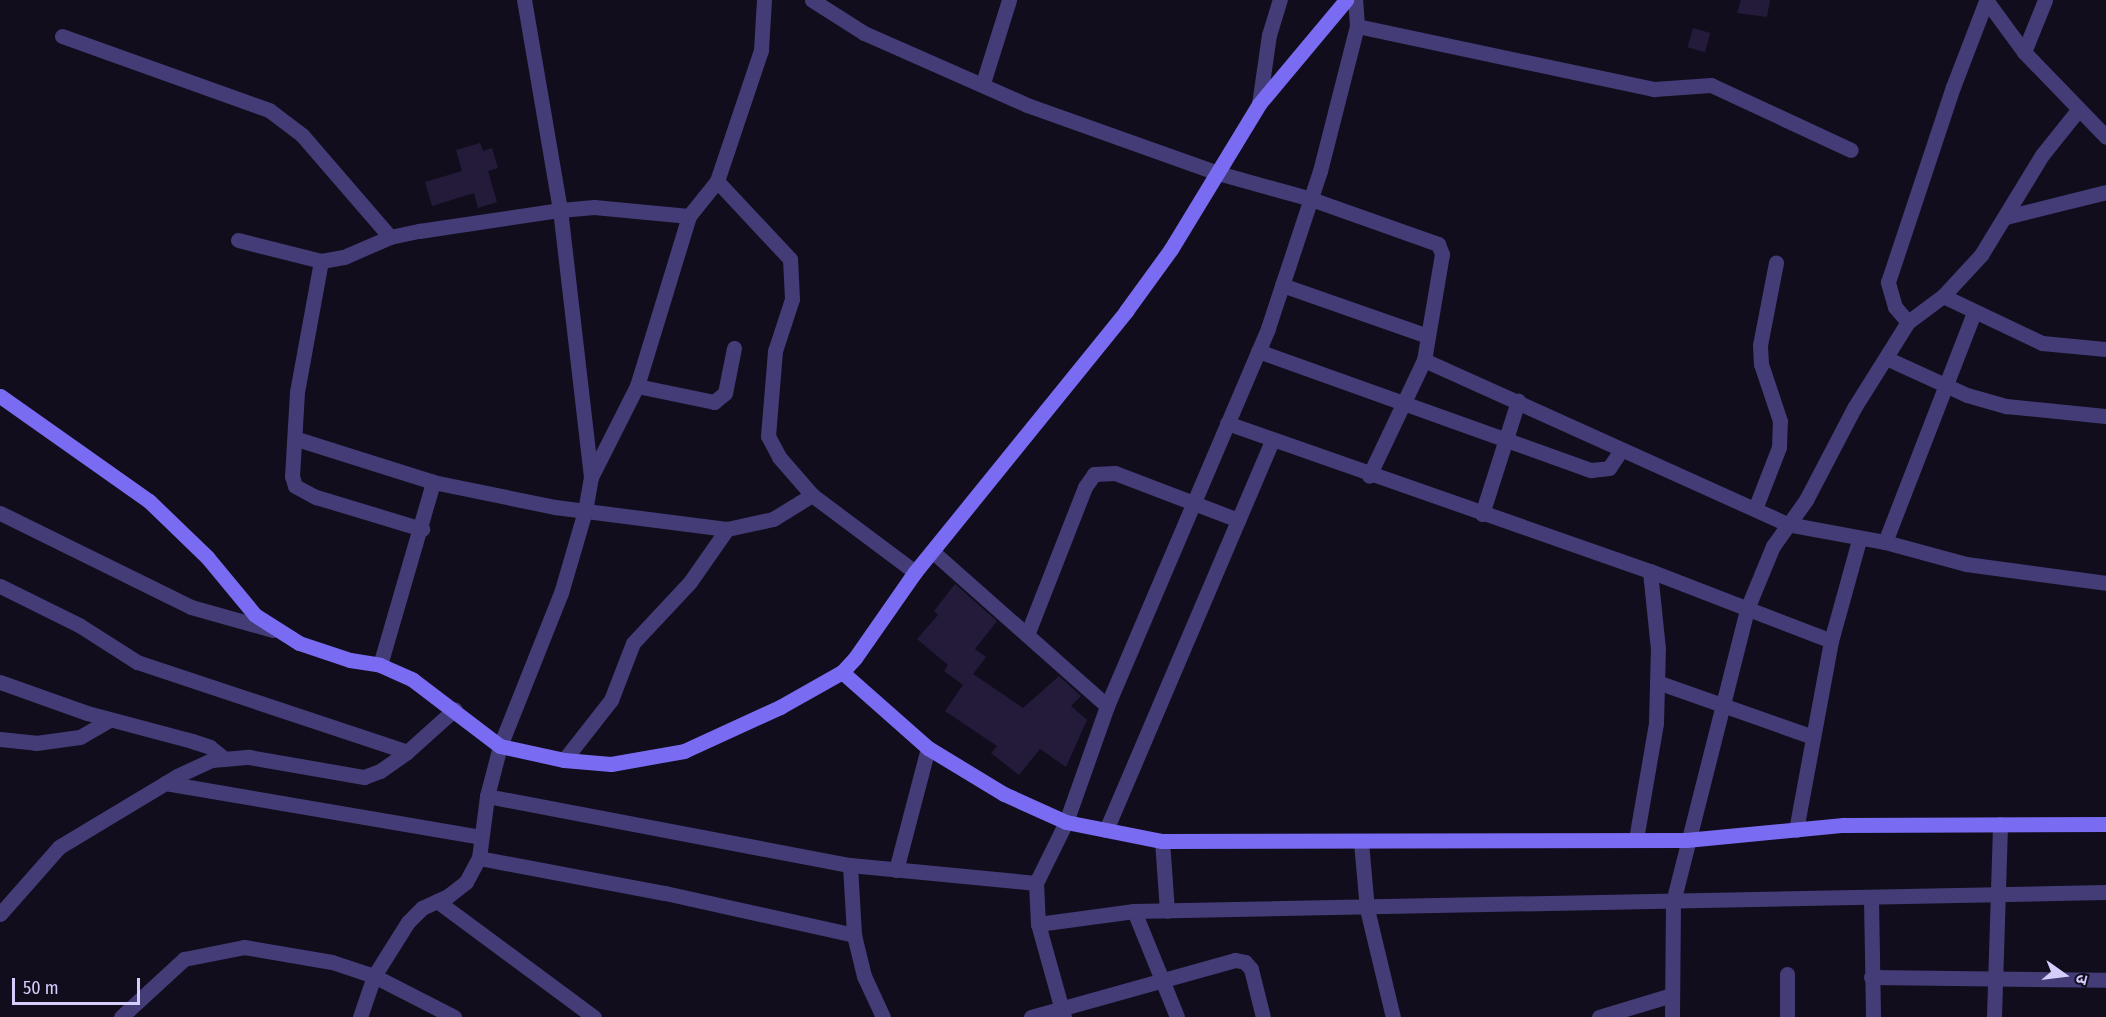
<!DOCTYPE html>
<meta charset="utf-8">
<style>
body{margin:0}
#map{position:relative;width:2106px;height:1017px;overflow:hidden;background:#110d1c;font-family:"Fira Sans Condensed","Noto Sans Devanagari",sans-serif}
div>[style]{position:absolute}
.building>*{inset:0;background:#241b3b;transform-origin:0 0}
.street>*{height:15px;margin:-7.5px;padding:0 7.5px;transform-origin:7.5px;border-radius:7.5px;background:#433c77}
.secondary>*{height:15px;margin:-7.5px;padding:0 7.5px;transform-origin:7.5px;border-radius:7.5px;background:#796cf2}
span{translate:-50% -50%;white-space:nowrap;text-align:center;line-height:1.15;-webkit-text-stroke:4.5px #110d1c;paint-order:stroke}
.north{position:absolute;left:2034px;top:945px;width:60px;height:60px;-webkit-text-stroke:4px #110d1c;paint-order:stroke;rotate:104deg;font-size:16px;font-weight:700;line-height:24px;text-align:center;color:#d5cdfb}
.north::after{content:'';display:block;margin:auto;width:21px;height:27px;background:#d5cdfb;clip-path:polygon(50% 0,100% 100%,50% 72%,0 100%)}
.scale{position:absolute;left:12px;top:978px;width:128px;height:27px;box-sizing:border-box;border:3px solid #d5cdfb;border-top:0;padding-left:8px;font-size:18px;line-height:21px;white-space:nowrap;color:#d5cdfb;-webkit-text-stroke:4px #110d1c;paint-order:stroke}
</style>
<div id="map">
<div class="building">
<i style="clip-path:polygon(1741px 0,1770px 0,1767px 17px,1737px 13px)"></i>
<i style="left:1693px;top:28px;width:18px;height:20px;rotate:16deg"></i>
<i style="clip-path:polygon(480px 143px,483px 151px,492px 148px,498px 168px,488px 171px,497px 202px,478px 208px,474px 193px,432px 206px,425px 182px,462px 171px,456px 150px)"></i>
<i style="clip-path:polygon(955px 584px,997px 621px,975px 649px,986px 657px,973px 674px,1023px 708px,1059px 676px,1081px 696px,1071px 706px,1087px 720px,1066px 767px,1040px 749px,1019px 775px,991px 753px,997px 746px,945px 711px,963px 685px,944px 671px,948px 665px,917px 639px,938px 615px,934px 611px)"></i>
</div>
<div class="street">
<i style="left:812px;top:0;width:62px;rotate:32.4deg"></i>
<i style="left:864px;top:33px;width:178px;rotate:23.8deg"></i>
<i style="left:1027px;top:105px;width:203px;rotate:19.6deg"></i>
<i style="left:1218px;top:173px;width:97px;rotate:15.6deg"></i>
<i style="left:1311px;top:199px;width:135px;rotate:19.5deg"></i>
<i style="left:1438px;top:244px;width:11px;rotate:68deg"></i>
<i style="left:1442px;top:254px;width:108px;rotate:99.6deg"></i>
<i style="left:1424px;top:360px;width:128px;rotate:115.4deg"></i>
<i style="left:1986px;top:0;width:64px;rotate:53.8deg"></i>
<i style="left:2024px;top:52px;width:118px;rotate:46deg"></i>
<i style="left:1357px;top:26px;width:304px;rotate:12deg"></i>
<i style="left:1654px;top:89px;width:57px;rotate:-4deg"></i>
<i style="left:1711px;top:85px;width:154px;rotate:24.9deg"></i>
<i style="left:62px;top:36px;width:220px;rotate:19.7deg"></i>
<i style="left:269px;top:110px;width:41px;rotate:37.1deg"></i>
<i style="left:302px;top:135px;width:135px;rotate:49.2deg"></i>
<i style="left:2024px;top:52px;width:56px;rotate:-68deg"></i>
<i style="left:983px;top:83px;width:87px;rotate:-72.6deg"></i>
<i style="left:1259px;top:104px;width:70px;rotate:-81.8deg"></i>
<i style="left:1269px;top:35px;width:37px;rotate:-73deg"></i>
<i style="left:717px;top:181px;width:107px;rotate:46.9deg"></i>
<i style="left:790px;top:259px;width:40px;rotate:87.1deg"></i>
<i style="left:792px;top:299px;width:55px;rotate:108.1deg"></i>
<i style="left:775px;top:351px;width:85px;rotate:94.7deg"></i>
<i style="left:768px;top:436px;width:24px;rotate:62deg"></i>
<i style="left:779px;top:457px;width:50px;rotate:49deg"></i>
<i style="left:812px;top:495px;width:129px;rotate:36.8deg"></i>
<i style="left:2006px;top:217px;width:103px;rotate:-14deg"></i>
<i style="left:238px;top:240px;width:86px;rotate:14.2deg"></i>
<i style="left:321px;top:261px;width:23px;rotate:-10deg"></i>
<i style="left:344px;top:257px;width:50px;rotate:-23.5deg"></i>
<i style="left:390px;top:237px;width:30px;rotate:-12deg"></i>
<i style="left:419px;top:231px;width:143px;rotate:-8.5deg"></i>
<i style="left:560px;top:210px;width:34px;rotate:-5deg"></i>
<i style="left:594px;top:207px;width:95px;rotate:5.4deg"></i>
<i style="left:321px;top:261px;width:133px;rotate:100.4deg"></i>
<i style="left:297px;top:392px;width:84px;rotate:93.4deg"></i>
<i style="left:292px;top:476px;width:10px;rotate:73deg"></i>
<i style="left:295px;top:486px;width:24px;rotate:28deg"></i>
<i style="left:316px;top:497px;width:111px;rotate:16.8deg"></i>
<i style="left:1282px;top:285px;width:151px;rotate:19.3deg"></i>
<i style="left:1943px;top:296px;width:110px;rotate:25.4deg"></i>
<i style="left:2042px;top:343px;width:64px;rotate:5.4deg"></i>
<i style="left:1908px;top:322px;width:20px;rotate:-131deg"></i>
<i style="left:1895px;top:307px;width:26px;rotate:-106deg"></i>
<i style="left:1888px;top:282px;width:206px;rotate:-71.6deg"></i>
<i style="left:1953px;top:87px;width:92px;rotate:-69deg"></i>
<i style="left:1258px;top:351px;width:354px;rotate:19.7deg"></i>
<i style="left:1591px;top:470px;width:18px;rotate:-6deg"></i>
<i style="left:1609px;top:468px;width:22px;rotate:-56deg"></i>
<i style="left:1886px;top:358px;width:89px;rotate:24.6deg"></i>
<i style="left:1967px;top:395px;width:41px;rotate:15.8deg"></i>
<i style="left:2006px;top:406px;width:100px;rotate:5.7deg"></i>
<i style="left:1424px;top:360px;width:398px;rotate:24.3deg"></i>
<i style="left:1787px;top:524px;width:100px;rotate:10.4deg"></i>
<i style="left:1885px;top:542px;width:84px;rotate:15.2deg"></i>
<i style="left:1966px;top:564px;width:141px;rotate:7.7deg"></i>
<i style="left:637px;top:386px;width:79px;rotate:11.7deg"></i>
<i style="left:714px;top:402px;width:14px;rotate:-39deg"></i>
<i style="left:725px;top:393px;width:46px;rotate:-78.7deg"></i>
<i style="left:1227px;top:423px;width:448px;rotate:19.3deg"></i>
<i style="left:1650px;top:571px;width:194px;rotate:21.1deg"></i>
<i style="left:297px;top:439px;width:143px;rotate:17.5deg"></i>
<i style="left:433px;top:482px;width:125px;rotate:11.6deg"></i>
<i style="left:555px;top:507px;width:173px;rotate:7.3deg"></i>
<i style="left:591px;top:477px;width:102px;rotate:-63.2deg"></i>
<i style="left:637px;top:386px;width:178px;rotate:-73deg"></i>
<i style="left:689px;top:216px;width:45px;rotate:-51.3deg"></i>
<i style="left:717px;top:181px;width:138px;rotate:-71.4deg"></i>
<i style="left:761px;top:50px;width:50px;rotate:-86.6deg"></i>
<i style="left:1755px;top:509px;width:66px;rotate:-68.8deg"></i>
<i style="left:1779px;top:447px;width:26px;rotate:-88deg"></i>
<i style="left:1780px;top:421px;width:60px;rotate:-108.4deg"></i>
<i style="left:1761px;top:364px;width:19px;rotate:-93deg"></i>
<i style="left:1760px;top:345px;width:84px;rotate:-79deg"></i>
<i style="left:0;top:513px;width:213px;rotate:26.2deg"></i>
<i style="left:191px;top:607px;width:85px;rotate:15.7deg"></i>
<i style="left:1482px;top:514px;width:119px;rotate:-72.3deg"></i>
<i style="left:1885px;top:542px;width:247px;rotate:-68.8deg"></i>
<i style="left:932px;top:551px;width:234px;rotate:41.5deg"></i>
<i style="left:0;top:586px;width:88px;rotate:26.3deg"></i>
<i style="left:79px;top:625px;width:69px;rotate:32.5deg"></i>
<i style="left:137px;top:662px;width:285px;rotate:18.4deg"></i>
<i style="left:1027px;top:635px;width:159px;rotate:-68.6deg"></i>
<i style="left:1085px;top:487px;width:16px;rotate:-55deg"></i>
<i style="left:1094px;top:474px;width:21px;rotate:-3deg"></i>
<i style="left:1115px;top:473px;width:132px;rotate:20.9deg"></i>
<i style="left:380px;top:665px;width:191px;rotate:-73.8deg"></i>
<i style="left:0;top:682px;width:92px;rotate:19.6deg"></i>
<i style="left:87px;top:713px;width:109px;rotate:14.9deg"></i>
<i style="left:192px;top:741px;width:19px;rotate:18deg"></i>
<i style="left:210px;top:747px;width:19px;rotate:39deg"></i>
<i style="left:1657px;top:682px;width:165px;rotate:19.4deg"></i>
<i style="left:0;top:739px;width:36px;rotate:6deg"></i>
<i style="left:36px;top:743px;width:44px;rotate:-7.8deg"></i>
<i style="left:80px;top:737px;width:34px;rotate:-30deg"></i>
<i style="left:564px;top:760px;width:76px;rotate:-51.9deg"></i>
<i style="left:611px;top:700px;width:61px;rotate:-68.9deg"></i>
<i style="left:633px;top:643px;width:83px;rotate:-46.9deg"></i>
<i style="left:690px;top:582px;width:65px;rotate:-55.1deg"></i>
<i style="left:727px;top:529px;width:47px;rotate:-12.3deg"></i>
<i style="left:773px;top:519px;width:46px;rotate:-31.6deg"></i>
<i style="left:165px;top:783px;width:320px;rotate:9.7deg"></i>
<i style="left:487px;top:796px;width:369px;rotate:10.8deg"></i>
<i style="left:850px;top:865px;width:187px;rotate:5.5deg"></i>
<i style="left:1106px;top:830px;width:424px;rotate:-66.9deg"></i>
<i style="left:1796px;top:830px;width:192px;rotate:-79.5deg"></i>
<i style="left:1831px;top:641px;width:105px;rotate:-74.5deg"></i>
<i style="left:1636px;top:839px;width:118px;rotate:-80.2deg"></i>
<i style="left:1656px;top:723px;width:74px;rotate:-88.5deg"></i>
<i style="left:1658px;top:649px;width:78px;rotate:-95.9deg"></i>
<i style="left:1162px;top:841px;width:70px;rotate:85.9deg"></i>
<i style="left:1361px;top:842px;width:67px;rotate:84.9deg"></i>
<i style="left:1367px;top:909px;width:111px;rotate:76.5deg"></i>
<i style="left:479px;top:858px;width:189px;rotate:10.7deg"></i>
<i style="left:665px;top:893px;width:194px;rotate:12.5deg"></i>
<i style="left:850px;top:865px;width:70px;rotate:86.7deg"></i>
<i style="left:854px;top:935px;width:42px;rotate:76.3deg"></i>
<i style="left:864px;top:976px;width:45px;rotate:65.1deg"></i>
<i style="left:896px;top:870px;width:126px;rotate:-75.3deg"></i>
<i style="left:1871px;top:899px;width:118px;rotate:89deg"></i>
<i style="left:437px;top:901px;width:195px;rotate:36.5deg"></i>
<i style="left:1134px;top:911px;width:114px;rotate:67.9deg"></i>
<i style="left:0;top:914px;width:89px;rotate:-48.6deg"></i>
<i style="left:59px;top:847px;width:138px;rotate:-31deg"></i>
<i style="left:177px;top:776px;width:38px;rotate:-25deg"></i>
<i style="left:212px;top:760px;width:37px;rotate:-5deg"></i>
<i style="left:249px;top:757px;width:117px;rotate:9.9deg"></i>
<i style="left:364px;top:777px;width:17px;rotate:-21deg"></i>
<i style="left:380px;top:771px;width:33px;rotate:-35deg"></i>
<i style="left:407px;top:752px;width:64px;rotate:-41.9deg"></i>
<i style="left:1038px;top:924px;width:97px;rotate:-7.7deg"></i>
<i style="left:1134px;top:911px;width:972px;rotate:-1.12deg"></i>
<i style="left:1871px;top:977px;width:235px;rotate:0.7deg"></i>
<i style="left:121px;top:1017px;width:86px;rotate:-42.6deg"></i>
<i style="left:184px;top:959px;width:61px;rotate:-11.3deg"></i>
<i style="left:244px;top:947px;width:89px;rotate:9.7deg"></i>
<i style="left:332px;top:962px;width:44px;rotate:18.4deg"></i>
<i style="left:374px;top:976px;width:90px;rotate:27.1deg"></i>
<i style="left:360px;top:1017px;width:43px;rotate:-71.1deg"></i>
<i style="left:374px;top:976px;width:64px;rotate:-57.8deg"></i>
<i style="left:408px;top:922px;width:20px;rotate:-45deg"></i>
<i style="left:422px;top:908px;width:29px;rotate:-25deg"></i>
<i style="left:448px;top:896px;width:23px;rotate:-38deg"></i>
<i style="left:466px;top:882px;width:27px;rotate:-62deg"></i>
<i style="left:479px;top:858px;width:63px;rotate:-82.6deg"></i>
<i style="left:487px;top:796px;width:52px;rotate:-75.4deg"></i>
<i style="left:500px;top:746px;width:165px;rotate:-68.3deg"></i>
<i style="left:561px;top:593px;width:85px;rotate:-73.7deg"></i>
<i style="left:585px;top:511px;width:35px;rotate:-80deg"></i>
<i style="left:591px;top:477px;width:269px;rotate:-96.6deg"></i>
<i style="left:560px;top:210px;width:213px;rotate:-99.7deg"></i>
<i style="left:1031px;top:1017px;width:212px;rotate:-15.6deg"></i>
<i style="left:1235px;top:960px;width:10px;rotate:11deg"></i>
<i style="left:1245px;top:962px;width:9px;rotate:49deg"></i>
<i style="left:1251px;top:969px;width:49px;rotate:76deg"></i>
<i style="left:1064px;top:1017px;width:97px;rotate:-105.6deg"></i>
<i style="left:1038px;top:924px;width:41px;rotate:-92.8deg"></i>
<i style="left:1036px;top:883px;width:68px;rotate:-63.8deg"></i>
<i style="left:1066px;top:822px;width:123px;rotate:-70.5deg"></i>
<i style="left:1107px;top:706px;width:411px;rotate:-66.9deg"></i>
<i style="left:1268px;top:328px;width:165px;rotate:-71.7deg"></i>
<i style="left:1320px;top:171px;width:150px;rotate:-75.7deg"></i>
<i style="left:1357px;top:26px;width:26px;rotate:-94deg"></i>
<i style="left:1599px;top:1017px;width:76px;rotate:-16.8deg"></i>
<i style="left:1672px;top:1017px;width:115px;rotate:-89.5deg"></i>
<i style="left:1673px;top:902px;width:302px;rotate:-75.8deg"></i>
<i style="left:1747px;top:609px;width:68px;rotate:-67.6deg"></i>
<i style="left:1773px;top:546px;width:57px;rotate:-54.3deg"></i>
<i style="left:1806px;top:500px;width:104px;rotate:-62.4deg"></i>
<i style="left:1854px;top:408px;width:102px;rotate:-57.9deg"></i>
<i style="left:1908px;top:322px;width:44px;rotate:-36.6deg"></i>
<i style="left:1943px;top:296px;width:56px;rotate:-47.2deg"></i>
<i style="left:1981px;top:255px;width:117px;rotate:-58.6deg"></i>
<i style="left:2042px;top:155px;width:58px;rotate:-51.3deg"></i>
<i style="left:1787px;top:1017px;width:43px;rotate:-90deg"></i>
<i style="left:1994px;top:1017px;width:193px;rotate:-88.2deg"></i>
</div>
<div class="secondary">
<i style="left:0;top:396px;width:182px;rotate:35.2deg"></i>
<i style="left:149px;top:501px;width:81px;rotate:44deg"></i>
<i style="left:207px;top:557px;width:75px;rotate:50.4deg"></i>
<i style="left:255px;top:615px;width:52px;rotate:32.5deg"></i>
<i style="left:299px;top:643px;width:54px;rotate:18.4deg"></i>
<i style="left:350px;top:660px;width:30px;rotate:9deg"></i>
<i style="left:380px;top:665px;width:36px;rotate:24deg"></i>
<i style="left:413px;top:680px;width:109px;rotate:37.2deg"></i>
<i style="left:500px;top:746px;width:66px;rotate:12.3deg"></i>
<i style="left:564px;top:760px;width:47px;rotate:4.9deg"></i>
<i style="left:611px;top:764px;width:74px;rotate:-10.1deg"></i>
<i style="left:684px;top:751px;width:106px;rotate:-24.6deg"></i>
<i style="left:780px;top:707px;width:71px;rotate:-29.4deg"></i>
<i style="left:842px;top:672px;width:19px;rotate:-47deg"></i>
<i style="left:855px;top:658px;width:105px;rotate:-55.1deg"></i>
<i style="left:915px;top:572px;width:336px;rotate:-51deg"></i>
<i style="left:1126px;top:311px;width:77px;rotate:-54deg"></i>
<i style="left:1171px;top:249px;width:170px;rotate:-58.7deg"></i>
<i style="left:1259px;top:104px;width:136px;rotate:-50.1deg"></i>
<i style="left:842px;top:672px;width:115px;rotate:41.5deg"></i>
<i style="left:928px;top:748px;width:89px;rotate:31.2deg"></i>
<i style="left:1004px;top:794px;width:68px;rotate:24.3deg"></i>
<i style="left:1066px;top:822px;width:98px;rotate:11.2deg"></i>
<i style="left:1162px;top:841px;width:524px;rotate:-0.11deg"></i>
<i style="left:1686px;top:840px;width:158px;rotate:-5.5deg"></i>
<i style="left:1843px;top:825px;width:263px;rotate:-0.2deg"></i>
</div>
<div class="north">उ</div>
<div class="scale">50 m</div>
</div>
